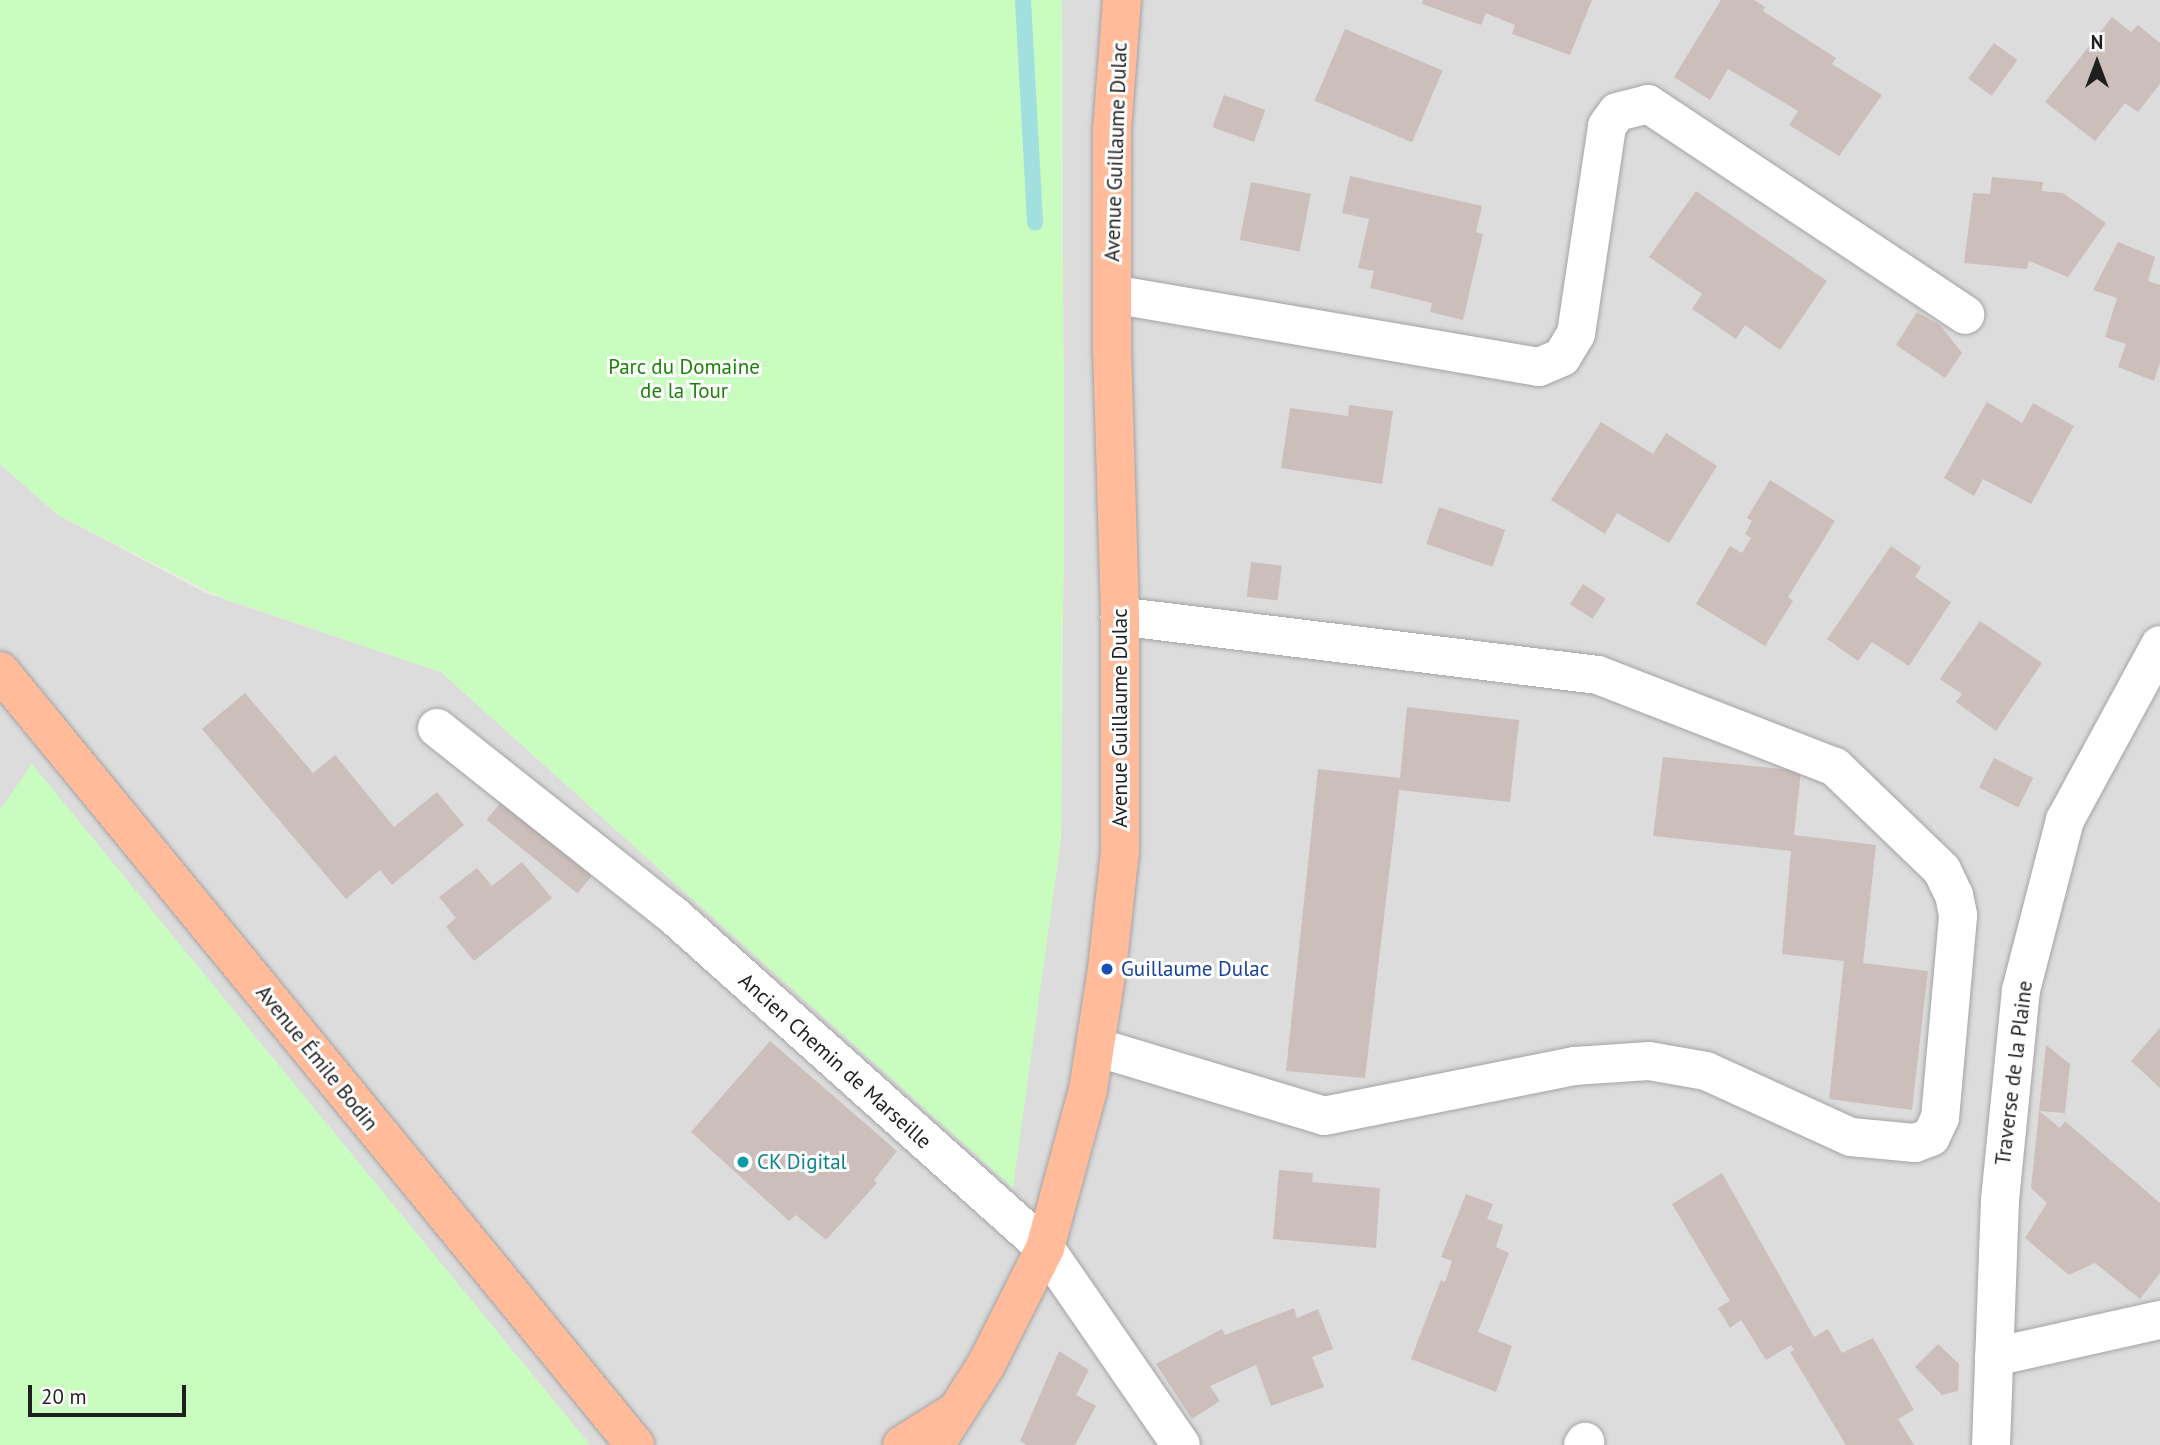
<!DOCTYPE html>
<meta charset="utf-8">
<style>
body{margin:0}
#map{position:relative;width:2160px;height:1445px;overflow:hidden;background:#f0e9e4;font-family:"PT Sans",sans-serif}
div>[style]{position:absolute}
.residential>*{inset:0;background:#dddcdc}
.park>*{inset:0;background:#c9fcbf}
.stream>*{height:16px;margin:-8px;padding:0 8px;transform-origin:8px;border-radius:8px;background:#a2e0df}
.building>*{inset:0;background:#ccbeba;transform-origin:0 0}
.roads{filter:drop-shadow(0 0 2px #a3a3a3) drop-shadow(0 0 2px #a3a3a3)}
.minor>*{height:38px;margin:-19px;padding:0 19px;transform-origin:19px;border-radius:19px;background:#fff}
.major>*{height:38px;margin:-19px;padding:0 19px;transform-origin:19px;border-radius:19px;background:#ffbb9a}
.dots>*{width:19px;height:19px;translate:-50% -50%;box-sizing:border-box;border:4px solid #fff;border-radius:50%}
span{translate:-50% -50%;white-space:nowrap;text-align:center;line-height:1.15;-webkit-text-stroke:6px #fff;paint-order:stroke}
.street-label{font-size:21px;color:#1f1f1f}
.park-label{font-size:21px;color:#1a8406}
.transit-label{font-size:21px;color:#164399}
.left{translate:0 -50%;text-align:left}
.culture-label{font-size:21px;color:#0d838f}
.north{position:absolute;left:2062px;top:28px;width:70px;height:70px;-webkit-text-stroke:5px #fff;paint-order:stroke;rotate:0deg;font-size:19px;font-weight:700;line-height:28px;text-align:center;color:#1f1f1f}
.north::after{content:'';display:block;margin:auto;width:24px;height:32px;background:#1f1f1f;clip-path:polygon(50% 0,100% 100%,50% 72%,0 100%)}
.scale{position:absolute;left:28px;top:1385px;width:158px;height:32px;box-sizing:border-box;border:4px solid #1f1f1f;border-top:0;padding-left:9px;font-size:21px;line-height:24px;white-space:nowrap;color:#1f1f1f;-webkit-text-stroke:5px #fff;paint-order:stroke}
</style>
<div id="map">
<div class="residential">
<i style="clip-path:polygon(1062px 0,2160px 0,2160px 1445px,590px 1445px,32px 765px,0 810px,0 464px,58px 515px,206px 593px,441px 672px,1012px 1187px,1061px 839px,1064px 514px)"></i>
</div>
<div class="park">
<i style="clip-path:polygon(0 0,1062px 0,1064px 514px,1061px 839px,1013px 1188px,441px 672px,222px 598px,58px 515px,0 464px)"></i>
<i style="clip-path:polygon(32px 764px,590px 1445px,0 1445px,0 810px)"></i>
</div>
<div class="stream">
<i style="left:1023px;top:0;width:223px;rotate:86.9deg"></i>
</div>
<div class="building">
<i style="clip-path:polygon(1423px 0,1592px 0,1570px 55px,1512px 34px,1515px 25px,1486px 13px,1481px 25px,1422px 4px)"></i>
<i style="clip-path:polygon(1721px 0,1754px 0,1765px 7px,1763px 11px,1836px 58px,1832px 64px,1882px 95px,1839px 156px,1789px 125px,1798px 111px,1728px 69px,1710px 100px,1674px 77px)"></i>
<i style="clip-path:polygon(2112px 17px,2131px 32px,2138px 25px,2160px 43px,2160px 84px,2138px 112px,2125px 103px,2095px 141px,2045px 102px)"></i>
<i style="left:1345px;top:29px;width:106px;height:78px;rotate:23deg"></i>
<i style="left:1994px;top:43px;width:29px;height:44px;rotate:36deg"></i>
<i style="left:1224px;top:95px;width:44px;height:34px;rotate:20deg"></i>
<i style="clip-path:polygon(1350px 176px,1482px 206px,1476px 232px,1483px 234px,1463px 320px,1430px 312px,1432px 303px,1370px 288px,1374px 271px,1358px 268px,1369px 219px,1342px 213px)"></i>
<i style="clip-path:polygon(1992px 177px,2043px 182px,2042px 191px,2063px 193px,2106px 223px,2068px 277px,2029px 261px,2027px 269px,1964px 263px,1973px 193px,1990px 194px)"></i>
<i style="left:1251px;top:182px;width:61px;height:59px;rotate:11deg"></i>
<i style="clip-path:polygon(1696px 191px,1827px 281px,1780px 350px,1745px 325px,1736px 339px,1692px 309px,1702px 294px,1649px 257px)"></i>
<i style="clip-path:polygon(2118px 242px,2155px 257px,2148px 281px,2160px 285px,2160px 363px,2154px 381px,2118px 367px,2126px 344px,2105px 337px,2117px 298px,2093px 290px)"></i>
<i style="clip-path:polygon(1917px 312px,1940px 325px,1962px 353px,1945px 378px,1896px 345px)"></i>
<i style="clip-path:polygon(1987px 402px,2022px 423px,2033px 403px,2074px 426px,2031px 504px,1983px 479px,1974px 496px,1944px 478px)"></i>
<i style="clip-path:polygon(1349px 405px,1393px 411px,1382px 484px,1281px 468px,1290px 408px,1348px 416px)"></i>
<i style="clip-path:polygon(1601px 422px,1653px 454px,1666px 433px,1717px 466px,1669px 543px,1617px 513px,1605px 534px,1551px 500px)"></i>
<i style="clip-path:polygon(1770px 480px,1835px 521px,1788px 597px,1793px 601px,1765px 646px,1696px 604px,1730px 546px,1742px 553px,1751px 538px,1745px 534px,1752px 521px,1747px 518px)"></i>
<i style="left:1439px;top:507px;width:70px;height:39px;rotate:19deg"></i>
<i style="clip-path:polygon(1891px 546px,1921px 567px,1915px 577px,1951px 602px,1909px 666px,1872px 642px,1858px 661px,1827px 639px)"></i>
<i style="left:1251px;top:562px;width:31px;height:35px;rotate:7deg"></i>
<i style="left:1583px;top:584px;width:27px;height:24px;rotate:33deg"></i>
<i style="clip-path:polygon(1980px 621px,2042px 663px,1996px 731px,1956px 702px,1962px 694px,1940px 679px)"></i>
<i style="clip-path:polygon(245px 693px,313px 773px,335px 755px,394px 827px,437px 792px,464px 825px,392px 885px,380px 870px,346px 899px,202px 729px)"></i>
<i style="clip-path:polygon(1407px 707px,1519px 720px,1510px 802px,1399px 790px,1365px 1078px,1286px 1071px,1318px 769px,1400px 778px)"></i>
<i style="clip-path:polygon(1663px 757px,1801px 771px,1794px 835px,1876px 845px,1863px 963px,1928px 971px,1912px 1110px,1829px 1099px,1844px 961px,1782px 954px,1791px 851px,1653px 836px)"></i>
<i style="left:1994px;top:758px;width:44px;height:33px;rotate:27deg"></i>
<i style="left:501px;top:802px;width:117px;height:23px;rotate:39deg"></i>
<i style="clip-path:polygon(522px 862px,552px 898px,474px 961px,446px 927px,456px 918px,439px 897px,477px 868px,492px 886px)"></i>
<i style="clip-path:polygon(2160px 1028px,2160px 1088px,2131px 1061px)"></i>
<i style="clip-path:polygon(770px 1041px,897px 1151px,874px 1180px,877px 1183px,826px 1240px,796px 1215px,789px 1221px,691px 1132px)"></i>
<i style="clip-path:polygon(2046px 1045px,2070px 1064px,2065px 1113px,2039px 1111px,2060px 1128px,2065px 1121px,2160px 1203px,2160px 1273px,2140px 1299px,2095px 1263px,2069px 1275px,2025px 1238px,2047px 1203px,2031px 1188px,2039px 1111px)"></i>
<i style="clip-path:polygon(1279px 1170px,1313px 1173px,1312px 1182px,1380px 1188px,1376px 1248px,1273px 1239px)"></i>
<i style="clip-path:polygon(1722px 1173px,1814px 1337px,1828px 1329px,1842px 1353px,1873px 1338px,1914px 1410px,1898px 1419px,1914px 1445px,1846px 1445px,1790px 1352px,1794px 1350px,1791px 1345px,1766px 1360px,1741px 1320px,1730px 1328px,1718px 1308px,1730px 1301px,1672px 1204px)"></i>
<i style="clip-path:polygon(1466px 1194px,1493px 1204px,1487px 1219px,1503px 1225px,1496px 1247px,1509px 1253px,1478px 1332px,1512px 1346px,1496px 1392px,1411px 1359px,1441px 1280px,1445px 1282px,1452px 1261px,1441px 1257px)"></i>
<i style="clip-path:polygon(1294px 1308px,1297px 1318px,1318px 1309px,1333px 1349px,1312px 1357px,1324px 1387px,1271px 1406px,1256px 1365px,1210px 1386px,1220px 1401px,1192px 1419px,1156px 1364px,1222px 1329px,1225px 1335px)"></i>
<i style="clip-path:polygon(1938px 1344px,1959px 1364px,1958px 1391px,1942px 1395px,1915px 1367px)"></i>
<i style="clip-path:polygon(1059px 1351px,1089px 1370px,1076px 1395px,1096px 1406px,1075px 1445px,1027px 1445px,1020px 1441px)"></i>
</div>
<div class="roads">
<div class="minor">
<i style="left:1112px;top:294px;width:433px;rotate:9.7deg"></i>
<i style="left:1539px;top:367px;width:25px;rotate:-23deg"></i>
<i style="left:1562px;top:357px;width:27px;rotate:-59deg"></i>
<i style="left:1576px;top:334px;width:210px;rotate:-81.5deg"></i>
<i style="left:1607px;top:126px;width:17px;rotate:-54deg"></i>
<i style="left:1617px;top:112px;width:32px;rotate:-14deg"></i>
<i style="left:1648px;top:104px;width:381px;rotate:33.6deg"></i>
<i style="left:437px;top:728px;width:300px;rotate:38.4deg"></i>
<i style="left:672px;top:914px;width:501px;rotate:41.84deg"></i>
<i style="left:1045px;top:1248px;width:239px;rotate:55.4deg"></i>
<i style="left:1096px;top:1047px;width:238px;rotate:16.8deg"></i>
<i style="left:1324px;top:1116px;width:256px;rotate:-11.3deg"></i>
<i style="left:1575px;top:1066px;width:74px;rotate:-3.9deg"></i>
<i style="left:1649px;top:1061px;width:58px;rotate:10deg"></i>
<i style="left:1706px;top:1071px;width:159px;rotate:24.5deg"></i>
<i style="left:1851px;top:1137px;width:64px;rotate:5.4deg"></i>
<i style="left:1915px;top:1143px;width:17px;rotate:-21deg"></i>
<i style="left:1931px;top:1137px;width:21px;rotate:-65deg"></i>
<i style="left:1940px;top:1118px;width:204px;rotate:-84.9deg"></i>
<i style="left:1958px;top:915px;width:20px;rotate:-101deg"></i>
<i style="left:1954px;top:895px;width:28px;rotate:-116deg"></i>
<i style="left:1942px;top:870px;width:149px;rotate:-136.1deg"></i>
<i style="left:1835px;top:767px;width:254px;rotate:-158.8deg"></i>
<i style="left:1598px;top:675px;width:482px;rotate:-173deg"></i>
<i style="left:1994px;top:1357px;width:170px;rotate:-12.6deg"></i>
<i style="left:1583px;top:1445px;width:4px;rotate:-56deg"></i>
<i style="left:1991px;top:1445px;width:245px;rotate:-87.9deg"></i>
<i style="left:2000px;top:1200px;width:211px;rotate:-84.3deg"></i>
<i style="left:2021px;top:990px;width:176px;rotate:-75.5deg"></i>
<i style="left:2065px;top:820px;width:199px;rotate:-61.5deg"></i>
</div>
<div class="major">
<i style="left:0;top:671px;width:1001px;rotate:50.63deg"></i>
<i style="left:902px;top:1445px;width:60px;rotate:-32.1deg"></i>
<i style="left:935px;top:1445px;width:95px;rotate:-57.5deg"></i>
<i style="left:986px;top:1365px;width:131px;rotate:-63.2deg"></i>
<i style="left:1045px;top:1248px;width:164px;rotate:-74.8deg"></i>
<i style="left:1088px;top:1090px;width:122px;rotate:-81.1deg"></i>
<i style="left:1107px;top:969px;width:118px;rotate:-83.7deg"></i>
<i style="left:1120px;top:852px;width:236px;rotate:-90deg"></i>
<i style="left:1120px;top:616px;width:265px;rotate:-91.7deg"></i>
<i style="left:1112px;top:351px;width:221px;rotate:-90deg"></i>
<i style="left:1112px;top:130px;width:130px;rotate:-85.6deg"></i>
</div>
</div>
<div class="dots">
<i style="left:1107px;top:969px;background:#1a4fb4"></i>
<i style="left:743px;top:1162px;background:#0f9aa8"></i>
</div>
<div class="street-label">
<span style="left:1116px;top:152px;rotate:-88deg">Avenue Guillaume Dulac</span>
<span style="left:1120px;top:718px;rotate:-90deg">Avenue Guillaume Dulac</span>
<span style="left:317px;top:1058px;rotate:51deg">Avenue Émile Bodin</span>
<span style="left:835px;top:1061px;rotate:42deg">Ancien Chemin de Marseille</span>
<span style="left:2014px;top:1073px;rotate:-83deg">Traverse de la Plaine</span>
</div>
<div class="park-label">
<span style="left:684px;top:379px">Parc du Domaine<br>de la Tour</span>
</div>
<div class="transit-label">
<span class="left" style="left:1121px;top:969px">Guillaume Dulac</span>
</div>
<div class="culture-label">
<span class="left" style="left:757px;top:1162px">CK Digital</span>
</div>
<div class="north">N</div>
<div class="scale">20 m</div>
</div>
